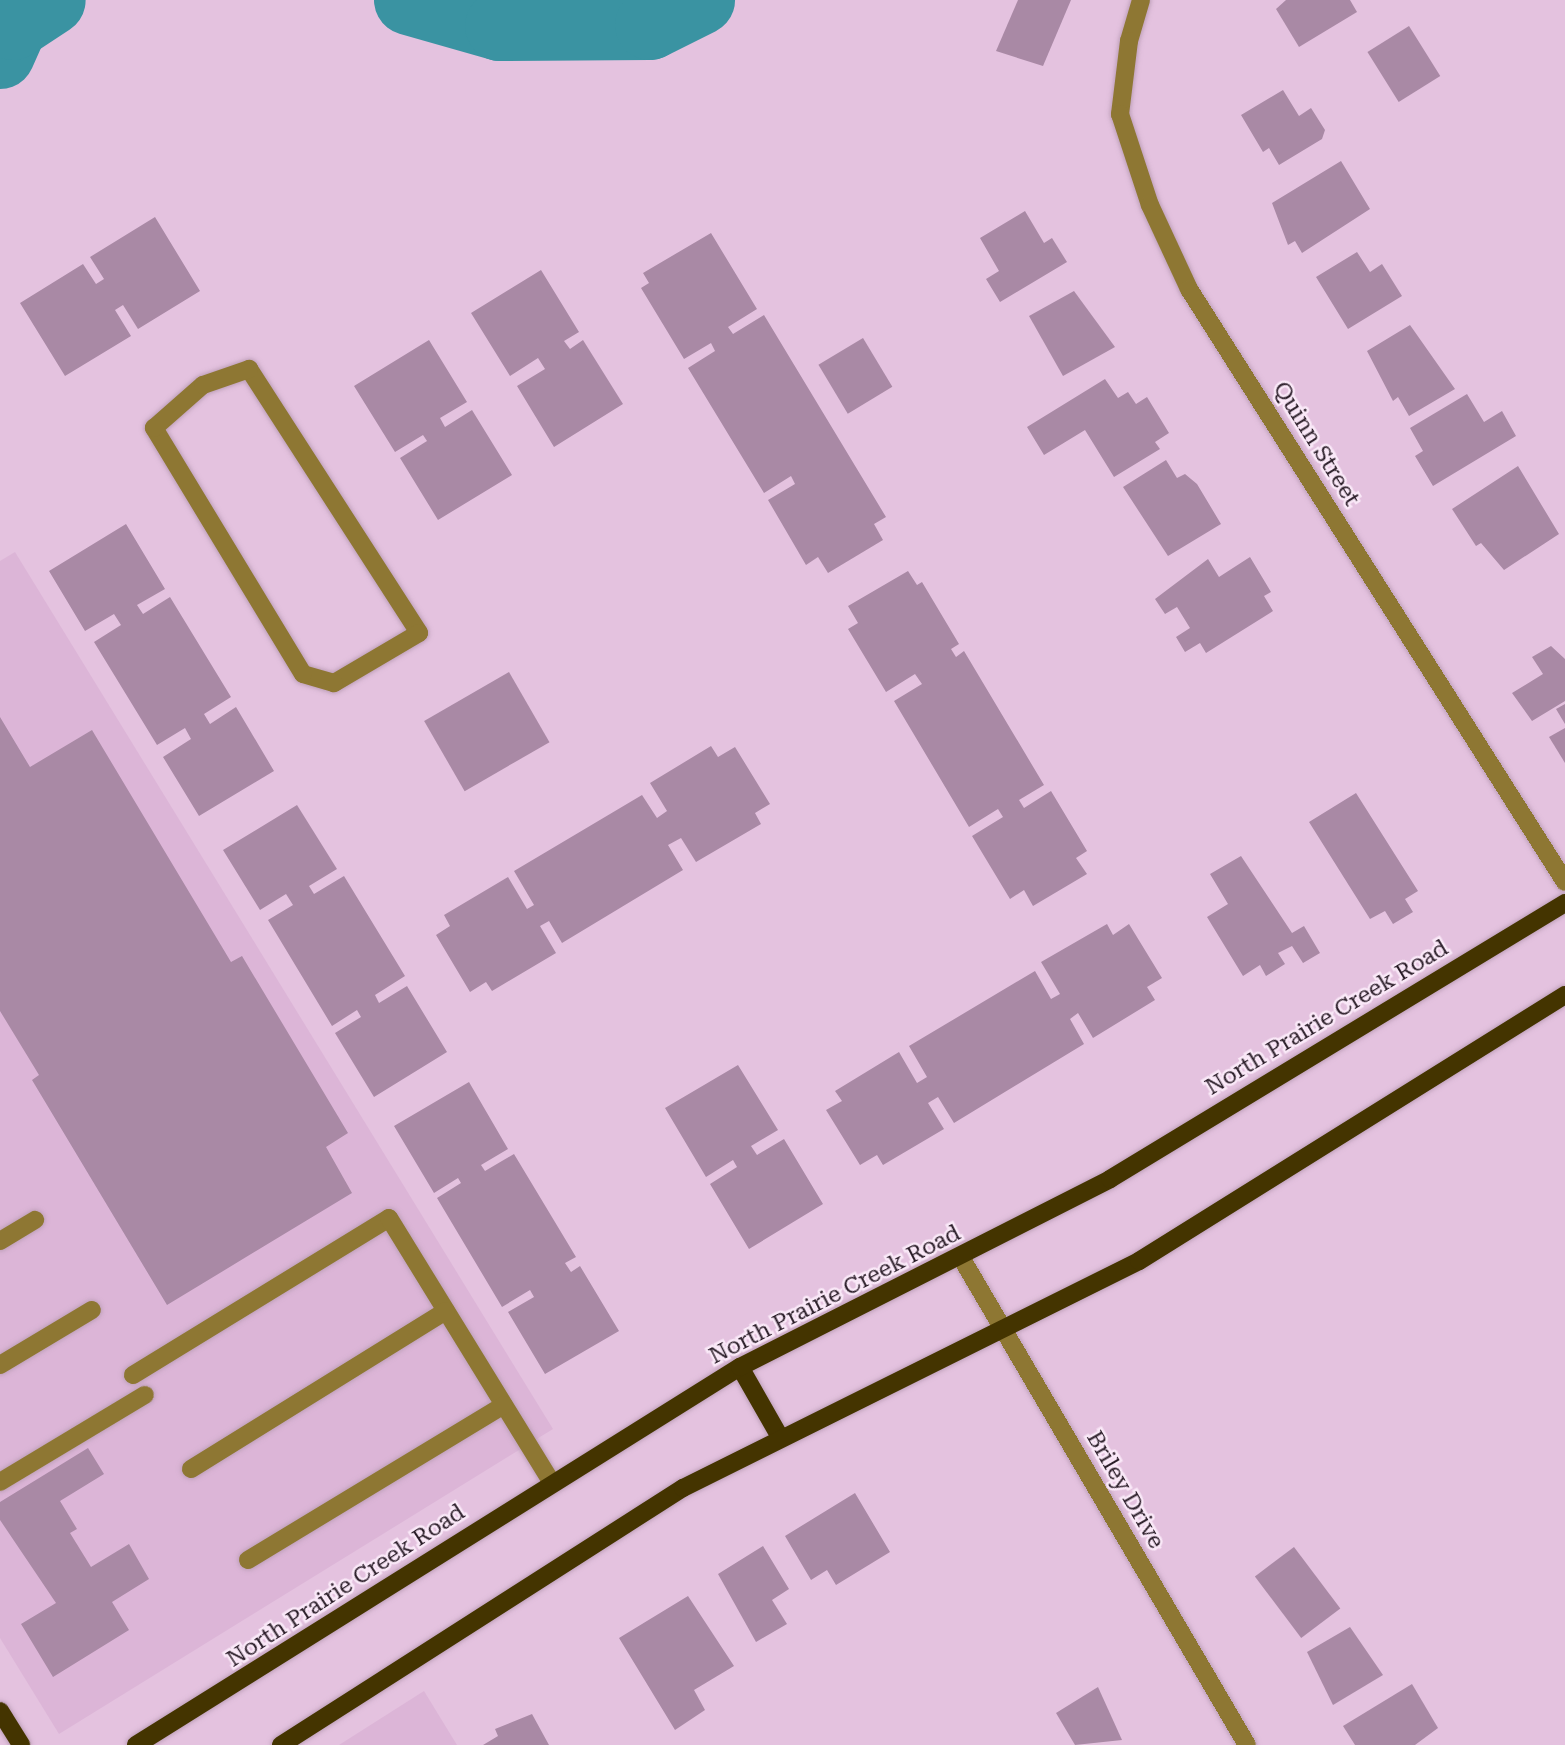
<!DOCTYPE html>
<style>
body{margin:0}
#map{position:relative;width:1565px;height:1745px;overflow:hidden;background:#e4c2df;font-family:"Roboto Serif",serif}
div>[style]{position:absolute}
.built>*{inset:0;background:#dcb5d7}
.river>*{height:70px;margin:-35px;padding:0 35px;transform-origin:35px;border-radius:35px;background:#3a93a2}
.building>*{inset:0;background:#a989a5;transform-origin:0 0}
.roads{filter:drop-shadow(0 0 2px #bfa1ba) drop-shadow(0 0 2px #bfa1ba)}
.minor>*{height:18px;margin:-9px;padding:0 9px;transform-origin:9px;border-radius:9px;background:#8e7733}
.major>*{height:18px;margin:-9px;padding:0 9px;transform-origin:9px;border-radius:9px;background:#443400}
span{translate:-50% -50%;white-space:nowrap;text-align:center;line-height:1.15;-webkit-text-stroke:5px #fae9f8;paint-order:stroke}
.street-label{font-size:23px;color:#291c27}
</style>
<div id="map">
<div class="built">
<i style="clip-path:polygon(15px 552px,553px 1429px,59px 1734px,0 1638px,0 561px)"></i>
<i style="clip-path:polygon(424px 1691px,457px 1745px,339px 1745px)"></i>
</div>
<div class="river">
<i style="left:409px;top:0;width:95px;rotate:15.9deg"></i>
<i style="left:500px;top:26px;width:150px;rotate:-0.4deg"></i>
<i style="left:650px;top:25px;width:56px;rotate:-26.6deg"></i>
<i style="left:0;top:54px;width:32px;rotate:-66deg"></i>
<i style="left:13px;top:25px;width:45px;rotate:-33.3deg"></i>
</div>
<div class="building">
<i style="clip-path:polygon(1018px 0,1071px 0,1043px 66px,996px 51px)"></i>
<i style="clip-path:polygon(1286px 0,1350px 0,1357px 12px,1299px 47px,1276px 9px)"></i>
<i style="left:1409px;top:26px;width:59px;height:49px;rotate:58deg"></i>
<i style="clip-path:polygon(1283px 90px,1299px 116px,1311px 108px,1325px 130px,1322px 139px,1279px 165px,1269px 148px,1263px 152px,1241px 115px)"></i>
<i style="clip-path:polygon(1341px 161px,1370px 209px,1302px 253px,1295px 241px,1288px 245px,1272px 203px)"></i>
<i style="clip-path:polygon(1025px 211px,1044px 243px,1052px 238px,1067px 262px,1000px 302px,986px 279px,999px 271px,980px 238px)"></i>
<i style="clip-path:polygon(155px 217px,200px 291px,138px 329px,123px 305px,115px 310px,131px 336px,65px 376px,20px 303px,83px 264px,96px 284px,104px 279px,90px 257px)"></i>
<i style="clip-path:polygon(711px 233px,757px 309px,728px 327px,733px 334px,764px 315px,886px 517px,874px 524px,883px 540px,828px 573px,818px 557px,806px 565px,768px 500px,795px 484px,791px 476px,764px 493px,688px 368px,715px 351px,711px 343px,684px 359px,641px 288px,649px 283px,643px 273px)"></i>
<i style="clip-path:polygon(1357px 252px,1370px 272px,1382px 264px,1402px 296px,1348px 329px,1316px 277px)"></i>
<i style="clip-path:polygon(541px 270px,579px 332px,564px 341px,570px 349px,583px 340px,623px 404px,554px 447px,517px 386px,545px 369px,538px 358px,510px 376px,471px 313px)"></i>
<i style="clip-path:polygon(1074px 291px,1115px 347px,1063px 376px,1029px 316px)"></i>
<i style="clip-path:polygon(1410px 325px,1455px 389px,1409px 416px,1398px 397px,1393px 401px,1367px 351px)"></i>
<i style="left:863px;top:338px;width:57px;height:52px;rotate:59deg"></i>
<i style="clip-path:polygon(429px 340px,467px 402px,440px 418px,445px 427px,472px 410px,512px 475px,438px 520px,400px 458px,427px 441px,423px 435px,395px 452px,354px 386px)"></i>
<i style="clip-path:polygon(1105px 379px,1118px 398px,1128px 392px,1136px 404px,1147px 397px,1169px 433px,1155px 442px,1160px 449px,1114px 477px,1085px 430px,1044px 455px,1027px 427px)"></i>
<i style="clip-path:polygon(1467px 394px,1484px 422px,1502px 411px,1516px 436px,1433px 486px,1415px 456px,1423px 451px,1410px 428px)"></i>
<i style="clip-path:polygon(1166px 460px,1177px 478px,1185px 474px,1197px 484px,1221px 524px,1168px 556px,1123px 487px)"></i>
<i style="clip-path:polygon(1518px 466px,1559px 534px,1504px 570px,1481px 543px,1476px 546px,1452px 509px)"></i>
<i style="clip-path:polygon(126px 524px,165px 589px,137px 605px,143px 614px,170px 597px,231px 697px,204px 714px,210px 724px,236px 707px,274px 771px,199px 816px,163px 757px,191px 739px,185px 728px,157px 745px,94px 642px,121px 625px,114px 614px,85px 631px,49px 571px)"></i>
<i style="clip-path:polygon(1250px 557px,1271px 592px,1264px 596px,1273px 611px,1206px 653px,1200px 643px,1185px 652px,1176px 637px,1190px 628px,1177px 607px,1165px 614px,1155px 599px,1208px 559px,1219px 577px)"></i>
<i style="clip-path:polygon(908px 571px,917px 585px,922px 582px,959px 644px,951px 649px,956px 657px,964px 651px,1044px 785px,1019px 800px,1024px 808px,1051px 791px,1087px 851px,1076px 858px,1087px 874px,1033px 906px,1024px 890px,1010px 899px,972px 836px,1003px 817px,998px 809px,969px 827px,894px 701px,922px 684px,915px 674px,886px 692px,848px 629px,858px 623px,848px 606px)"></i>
<i style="clip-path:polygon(1551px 646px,1565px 659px,1565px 701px,1532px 721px,1512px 693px,1543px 674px,1532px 657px)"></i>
<i style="left:509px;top:672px;width:81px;height:98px;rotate:60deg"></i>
<i style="clip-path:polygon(1565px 704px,1565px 724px,1556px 709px)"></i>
<i style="clip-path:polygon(0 717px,30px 767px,92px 730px,231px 962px,242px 956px,348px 1133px,326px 1147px,352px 1193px,167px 1305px,32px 1080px,39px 1075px,0 1011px)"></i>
<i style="clip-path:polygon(1565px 728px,1565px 763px,1549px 737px)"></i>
<i style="clip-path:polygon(711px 746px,718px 757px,735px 747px,770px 804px,755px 813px,761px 824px,696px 862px,681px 838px,668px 845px,683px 870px,562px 943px,549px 921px,540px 926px,556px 953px,492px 991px,486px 982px,470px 992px,436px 935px,450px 926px,444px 915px,508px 877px,527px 909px,534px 905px,514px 871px,642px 795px,657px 818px,667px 811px,650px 783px)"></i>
<i style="clip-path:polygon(1356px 793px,1418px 891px,1405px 899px,1413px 912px,1393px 924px,1385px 911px,1370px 919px,1309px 822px)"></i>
<i style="clip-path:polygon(297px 805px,337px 869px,309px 886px,314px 894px,344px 876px,405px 976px,375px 995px,379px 1003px,407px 986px,447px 1052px,374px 1097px,335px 1033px,361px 1017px,357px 1010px,332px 1026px,268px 920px,293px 905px,286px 894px,260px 910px,223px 850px)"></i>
<i style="clip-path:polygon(1241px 856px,1292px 933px,1304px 926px,1320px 953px,1303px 963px,1292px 946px,1278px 953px,1285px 964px,1266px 976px,1260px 965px,1243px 976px,1207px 917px,1228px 904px,1210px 874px)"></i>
<i style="clip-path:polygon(1107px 924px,1113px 935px,1129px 924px,1162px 978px,1147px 987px,1155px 1000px,1093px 1038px,1078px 1013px,1070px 1019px,1084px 1044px,954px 1123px,938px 1097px,928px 1103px,944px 1129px,883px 1165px,877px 1155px,860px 1165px,826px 1110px,842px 1101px,835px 1091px,899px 1052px,917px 1083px,927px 1077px,909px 1046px,1035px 971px,1051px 999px,1060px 994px,1041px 962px)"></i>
<i style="clip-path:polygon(738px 1065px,778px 1130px,751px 1146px,757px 1155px,784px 1139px,823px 1204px,749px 1249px,710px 1184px,737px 1167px,733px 1160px,706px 1177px,665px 1108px)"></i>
<i style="clip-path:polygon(469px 1082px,508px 1149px,481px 1165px,485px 1171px,514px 1154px,576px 1257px,565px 1263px,571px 1272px,580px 1266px,619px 1331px,545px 1374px,508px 1312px,534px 1297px,530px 1290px,502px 1307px,437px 1198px,461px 1183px,458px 1178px,434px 1193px,394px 1126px)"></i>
<i style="clip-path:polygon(88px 1448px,104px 1474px,60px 1501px,77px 1529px,70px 1533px,91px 1567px,129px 1544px,149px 1579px,112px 1602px,129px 1630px,53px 1677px,21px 1624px,56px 1603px,0 1520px,0 1502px)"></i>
<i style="clip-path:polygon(855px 1493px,890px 1552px,836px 1585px,827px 1570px,811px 1580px,785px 1536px)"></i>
<i style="clip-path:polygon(763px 1546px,789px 1589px,772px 1600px,787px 1624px,756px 1642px,718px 1574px)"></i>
<i style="left:1294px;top:1547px;width:77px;height:49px;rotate:53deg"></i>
<i style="clip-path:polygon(688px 1596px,734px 1666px,694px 1690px,705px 1710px,675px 1730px,619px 1638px)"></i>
<i style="clip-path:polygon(1350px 1627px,1383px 1675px,1333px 1705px,1307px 1652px)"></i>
<i style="clip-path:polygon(1412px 1684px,1438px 1728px,1415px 1745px,1355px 1745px,1343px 1726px)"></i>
<i style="clip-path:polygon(1098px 1687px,1122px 1740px,1075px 1745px,1056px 1713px)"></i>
<i style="clip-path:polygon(532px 1714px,549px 1745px,483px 1745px,498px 1736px,495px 1729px)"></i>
</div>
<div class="roads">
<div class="minor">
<i style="left:1141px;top:0;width:43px;rotate:106.3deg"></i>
<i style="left:1129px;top:41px;width:74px;rotate:97deg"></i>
<i style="left:1120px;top:114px;width:96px;rotate:71.8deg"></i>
<i style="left:1150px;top:205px;width:93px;rotate:65.1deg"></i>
<i style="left:1189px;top:289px;width:702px;rotate:57.62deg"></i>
<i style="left:249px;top:369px;width:314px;rotate:57.2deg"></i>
<i style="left:419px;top:633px;width:99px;rotate:149.5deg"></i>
<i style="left:334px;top:683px;width:32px;rotate:-164deg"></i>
<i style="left:303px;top:674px;width:288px;rotate:-121.2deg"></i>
<i style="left:154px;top:428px;width:65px;rotate:-41.3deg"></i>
<i style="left:203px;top:385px;width:49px;rotate:-19.2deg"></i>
<i style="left:0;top:1241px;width:41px;rotate:-31deg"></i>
<i style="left:962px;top:1259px;width:563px;rotate:59.61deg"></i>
<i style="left:0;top:1365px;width:107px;rotate:-30.9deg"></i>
<i style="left:133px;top:1375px;width:300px;rotate:-31.5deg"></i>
<i style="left:389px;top:1218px;width:311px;rotate:58.4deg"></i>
<i style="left:191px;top:1469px;width:300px;rotate:-31.8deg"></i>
<i style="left:0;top:1482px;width:169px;rotate:-31deg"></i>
<i style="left:248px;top:1560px;width:299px;rotate:-31.2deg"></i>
</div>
<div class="major">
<i style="left:740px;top:1367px;width:81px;rotate:60.3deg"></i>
<i style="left:0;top:1711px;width:40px;rotate:58deg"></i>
<i style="left:136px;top:1745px;width:713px;rotate:-32.04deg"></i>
<i style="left:740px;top:1367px;width:415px;rotate:-26.9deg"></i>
<i style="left:1110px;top:1179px;width:532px;rotate:-31.24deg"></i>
<i style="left:281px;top:1745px;width:477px;rotate:-32.6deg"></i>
<i style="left:683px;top:1488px;width:509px;rotate:-26.46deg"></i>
<i style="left:1139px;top:1261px;width:502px;rotate:-31.98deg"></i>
</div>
</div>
<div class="street-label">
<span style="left:1316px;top:444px;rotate:58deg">Quinn Street</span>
<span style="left:1327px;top:1018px;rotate:-31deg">North Prairie Creek Road</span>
<span style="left:835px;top:1295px;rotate:-27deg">North Prairie Creek Road</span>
<span style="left:1125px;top:1490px;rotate:60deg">Briley Drive</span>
<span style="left:346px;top:1586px;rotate:-33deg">North Prairie Creek Road</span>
</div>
</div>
